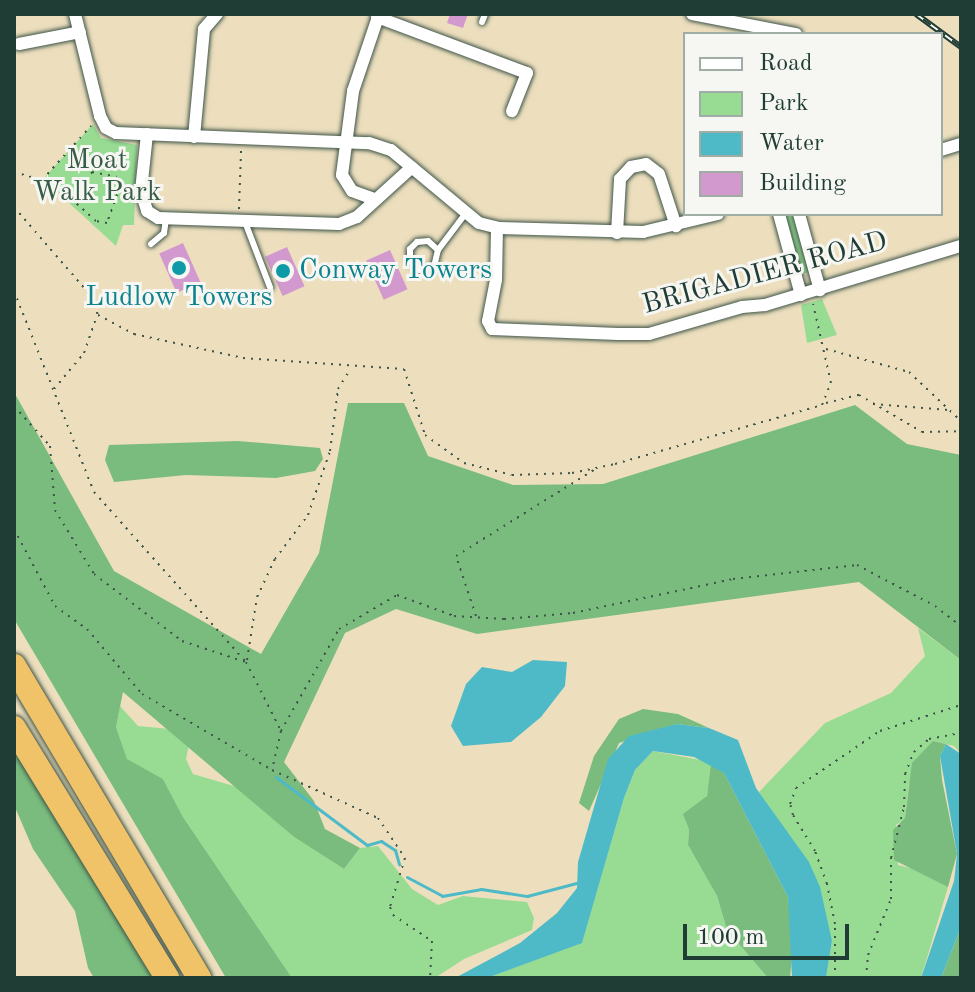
<!DOCTYPE html>
<style>
body{margin:0}
#map{position:relative;width:975px;height:992px;overflow:hidden;background:#eddfbe;font-family:"Old Standard TT",serif}
div>[style]{position:absolute}
.green>*{inset:0;background:#98dc94;transform-origin:0 0}
.forest>*{inset:0;background:#7abc7e}
.water>*{inset:0;background:#4ebac8}
.stream>*{height:3px;margin:-1.5px;padding:0 1.5px;transform-origin:1.5px;border-radius:1.5px;background:#4ebac8}
.building>*{inset:0;background:#d299ce;transform-origin:0 0}
.path>*{height:2px;margin-top:-1px;transform-origin:0;background:repeating-linear-gradient(90deg,#3e5549 0 2px,transparent 0 8px)}
.roads{filter:drop-shadow(0 0 2px #3e5549) drop-shadow(0 0 2px #3e5549)}
.service>*{height:6px;margin:-3px;padding:0 3px;transform-origin:3px;border-radius:3px;background:#fff}
.minor>*{height:12px;margin:-6px;padding:0 6px;transform-origin:6px;border-radius:6px;background:#fff}
.motorway>*{height:24px;margin:-12px;padding:0 12px;transform-origin:12px;border-radius:12px;background:#f1c369}
.rail>*{height:6px;margin-top:-3px;transform-origin:0;background:repeating-linear-gradient(90deg,#f6f6f2 0 9px,#1f3d34 0 18px);box-sizing:border-box;border-block:2px solid #1f3d34}
.dots>*{width:22px;height:22px;translate:-50% -50%;box-sizing:border-box;border:4px solid #f6f6f2;border-radius:50%}
span{translate:-50% -50%;white-space:nowrap;text-align:center;line-height:1.15;-webkit-text-stroke:6px #f6f6f2;paint-order:stroke}
.park-label{font-size:28px;color:#375d47}
.culture-label{font-size:28px;color:#0d838f}
.left{translate:0 -50%;text-align:left}
.street-label{font-size:28px;color:#1f3d34}
.frame{position:absolute;inset:0;border:16px solid #1f3d34;pointer-events:none}
.legend{position:absolute;left:683px;top:32px;width:260px;height:184px;box-sizing:border-box;background:#f6f6f2;border:2px solid #a0aca6;margin:0;padding:10px 14px;list-style:none;font-size:24px;color:#1f3d34}
.legend li{display:flex;align-items:center;gap:16px;height:40px}
.legend b{width:40px;border:2px solid #a0aca6}
.scale{position:absolute;left:683px;top:924px;width:166px;height:36px;box-sizing:border-box;border:4px solid #1f3d34;border-top:0;padding-left:10px;font-size:24px;line-height:28px;white-space:nowrap;color:#1f3d34;-webkit-text-stroke:6px #f6f6f2;paint-order:stroke}
</style>
<div id="map">
<div class="green">
<i style="clip-path:polygon(93px 124px,101px 138px,137px 145px,134px 225px,123px 225px,116px 246px,43px 179px)"></i>
<i style="left:794px;top:214px;width:60px;height:11px;rotate:75deg"></i>
<i style="clip-path:polygon(822px 299px,837px 335px,807px 343px,801px 305px)"></i>
<i style="clip-path:polygon(918px 628px,961px 660px,961px 754px,954px 746px,934px 741px,909px 784px,905px 819px,896px 825px,898px 865px,922px 871px,948px 887px,921px 978px,826px 978px,832px 941px,777px 821px,759px 792px,825px 723px,891px 693px,925px 656px)"></i>
<i style="clip-path:polygon(120px 706px,138px 726px,170px 729px,189px 745px,186px 759px,193px 774px,237px 787px,294px 837px,344px 869px,360px 848px,378px 846px,412px 889px,438px 905px,463px 896px,527px 902px,534px 918px,532px 930px,464px 959px,435px 978px,292px 978px,183px 817px,163px 779px,127px 760px,116px 727px)"></i>
<i style="clip-path:polygon(653px 751px,711px 762px,707px 796px,689px 829px,688px 845px,717px 896px,727px 930px,768px 978px,487px 978px,582px 942px,624px 798px,635px 770px)"></i>
</div>
<div class="forest">
<i style="clip-path:polygon(14px 392px,114px 571px,261px 654px,319px 553px,348px 403px,404px 403px,428px 456px,513px 485px,603px 484px,855px 405px,907px 444px,961px 455px,961px 660px,859px 582px,477px 634px,396px 609px,345px 633px,284px 762px,314px 801px,325px 829px,360px 848px,344px 869px,294px 837px,123px 692px,116px 727px,127px 759px,163px 779px,183px 817px,292px 978px,226px 978px,14px 619px)"></i>
<i style="clip-path:polygon(238px 441px,320px 448px,323px 459px,315px 471px,276px 478px,186px 475px,114px 482px,105px 460px,109px 445px)"></i>
<i style="clip-path:polygon(643px 709px,678px 714px,709px 728px,677px 724px,619px 743px,589px 811px,579px 803px,594px 756px,619px 719px)"></i>
<i style="clip-path:polygon(933px 741px,946px 744px,940px 756px,942px 780px,957px 854px,948px 887px,894px 860px,893px 830px,905px 818px,912px 763px)"></i>
<i style="clip-path:polygon(14px 750px,155px 978px,94px 978px,88px 968px,75px 911px,33px 849px,14px 805px)"></i>
<i style="clip-path:polygon(711px 762px,724px 773px,788px 897px,793px 946px,790px 978px,768px 978px,727px 930px,717px 896px,688px 845px,689px 829px,683px 814px,707px 796px)"></i>
<i style="clip-path:polygon(961px 927px,961px 978px,941px 978px,943px 973px)"></i>
</div>
<div class="water">
<i style="clip-path:polygon(533px 660px,567px 662px,565px 686px,541px 717px,511px 742px,463px 746px,451px 726px,466px 684px,482px 667px,512px 672px)"></i>
<i style="clip-path:polygon(677px 724px,709px 728px,738px 740px,756px 788px,809px 862px,820px 887px,832px 941px,826px 978px,792px 978px,788px 897px,724px 773px,694px 757px,653px 751px,635px 770px,624px 798px,582px 943px,487px 978px,455px 978px,520px 943px,557px 913px,577px 888px,578px 862px,608px 759px,629px 736px)"></i>
<i style="clip-path:polygon(946px 744px,961px 754px,961px 927px,941px 978px,921px 978px,954px 881px,957px 854px,940px 756px)"></i>
</div>
<div class="stream">
<i style="left:276px;top:777px;width:114px;rotate:36.8deg"></i>
<i style="left:367px;top:845px;width:15px;rotate:-16deg"></i>
<i style="left:381px;top:841px;width:17px;rotate:33deg"></i>
<i style="left:395px;top:850px;width:15px;rotate:74deg"></i>
<i style="left:407px;top:877px;width:40px;rotate:28deg"></i>
<i style="left:442px;top:896px;width:40px;rotate:-10deg"></i>
<i style="left:481px;top:889px;width:47px;rotate:8.7deg"></i>
<i style="left:527px;top:896px;width:55px;rotate:-14.8deg"></i>
</div>
<div class="building">
<i style="clip-path:polygon(450px 14px,468px 14px,463px 28px,447px 23px)"></i>
<i style="left:183px;top:243px;width:43px;height:26px;rotate:66deg"></i>
<i style="left:287px;top:247px;width:43px;height:24px;rotate:66deg"></i>
<i style="left:390px;top:250px;width:43px;height:26px;rotate:66deg"></i>
</div>
<div class="path">
<i style="left:14px;top:172px;width:29px;rotate:16deg"></i>
<i style="left:42px;top:180px;width:73px;rotate:-47.8deg"></i>
<i style="left:120px;top:187px;width:38px;rotate:110deg"></i>
<i style="left:107px;top:223px;width:11px;rotate:-170deg"></i>
<i style="left:96px;top:221px;width:36px;rotate:-138deg"></i>
<i style="left:69px;top:197px;width:34px;rotate:-47deg"></i>
<i style="left:92px;top:172px;width:25px;rotate:11deg"></i>
<i style="left:117px;top:177px;width:10px;rotate:73deg"></i>
<i style="left:120px;top:187px;width:8px"></i>
<i style="left:14px;top:207px;width:119px;rotate:49.1deg"></i>
<i style="left:92px;top:297px;width:19px;rotate:72deg"></i>
<i style="left:98px;top:315px;width:41px;rotate:27.8deg"></i>
<i style="left:134px;top:334px;width:112px;rotate:12.4deg"></i>
<i style="left:243px;top:358px;width:161px;rotate:3.9deg"></i>
<i style="left:404px;top:369px;width:69px;rotate:72.3deg"></i>
<i style="left:425px;top:435px;width:48px;rotate:35.7deg"></i>
<i style="left:464px;top:463px;width:49px;rotate:14deg"></i>
<i style="left:512px;top:475px;width:60px;rotate:-1.9deg"></i>
<i style="left:572px;top:473px;width:44px;rotate:-11.8deg"></i>
<i style="left:615px;top:464px;width:215px;rotate:-15.9deg"></i>
<i style="left:822px;top:405px;width:24px;rotate:-68deg"></i>
<i style="left:831px;top:383px;width:81px;rotate:-102.8deg"></i>
<i style="left:239px;top:209px;width:58px;rotate:-88deg"></i>
<i style="left:14px;top:291px;width:216px;rotate:68.3deg"></i>
<i style="left:94px;top:492px;width:228px;rotate:48.2deg"></i>
<i style="left:826px;top:349px;width:86px;rotate:15.5deg"></i>
<i style="left:909px;top:372px;width:71px;rotate:43.3deg"></i>
<i style="left:54px;top:389px;width:47px;rotate:-50.2deg"></i>
<i style="left:84px;top:353px;width:39px;rotate:-71deg"></i>
<i style="left:826px;top:403px;width:34px;rotate:-14deg"></i>
<i style="left:859px;top:395px;width:73px;rotate:30.4deg"></i>
<i style="left:922px;top:432px;width:39px;rotate:-1deg"></i>
<i style="left:873px;top:404px;width:76px;rotate:4.5deg"></i>
<i style="left:14px;top:406px;width:54px;rotate:48deg"></i>
<i style="left:50px;top:446px;width:64px;rotate:85.5deg"></i>
<i style="left:55px;top:510px;width:75px;rotate:58.6deg"></i>
<i style="left:94px;top:574px;width:111px;rotate:37.3deg"></i>
<i style="left:182px;top:641px;width:67px;rotate:18.2deg"></i>
<i style="left:246px;top:662px;width:77px;rotate:63.1deg"></i>
<i style="left:281px;top:731px;width:39px;rotate:103deg"></i>
<i style="left:14px;top:529px;width:87px;rotate:62deg"></i>
<i style="left:55px;top:606px;width:39px;rotate:36deg"></i>
<i style="left:87px;top:629px;width:85px;rotate:49.8deg"></i>
<i style="left:142px;top:694px;width:151px;rotate:30.3deg"></i>
<i style="left:272px;top:770px;width:116px;rotate:24.4deg"></i>
<i style="left:378px;top:818px;width:48px;rotate:56deg"></i>
<i style="left:405px;top:858px;width:51px;rotate:107deg"></i>
<i style="left:390px;top:907px;width:9px;rotate:69deg"></i>
<i style="left:393px;top:915px;width:47px;rotate:33.7deg"></i>
<i style="left:432px;top:941px;width:37px;rotate:93deg"></i>
<i style="left:476px;top:616px;width:63px;rotate:-108.4deg"></i>
<i style="left:456px;top:556px;width:166px;rotate:-32deg"></i>
<i style="left:247px;top:660px;width:64px;rotate:-81deg"></i>
<i style="left:257px;top:597px;width:42px;rotate:-64.7deg"></i>
<i style="left:275px;top:559px;width:55px;rotate:-53.1deg"></i>
<i style="left:308px;top:515px;width:68px;rotate:-71deg"></i>
<i style="left:330px;top:451px;width:63px;rotate:-82.6deg"></i>
<i style="left:338px;top:389px;width:22px;rotate:-58deg"></i>
<i style="left:281px;top:731px;width:117px;rotate:-60.4deg"></i>
<i style="left:339px;top:629px;width:67px;rotate:-30.4deg"></i>
<i style="left:397px;top:595px;width:61px;rotate:20.2deg"></i>
<i style="left:454px;top:616px;width:50px;rotate:3.4deg"></i>
<i style="left:504px;top:619px;width:69px;rotate:-5deg"></i>
<i style="left:573px;top:613px;width:164px;rotate:-12deg"></i>
<i style="left:733px;top:579px;width:125px;rotate:-6.4deg"></i>
<i style="left:857px;top:565px;width:88px;rotate:27.7deg"></i>
<i style="left:935px;top:606px;width:33px;rotate:38deg"></i>
<i style="left:835px;top:978px;width:54px;rotate:-90deg"></i>
<i style="left:835px;top:924px;width:41px;rotate:-101.3deg"></i>
<i style="left:827px;top:884px;width:35px;rotate:-110deg"></i>
<i style="left:815px;top:851px;width:42px;rotate:-121.4deg"></i>
<i style="left:793px;top:815px;width:11px;rotate:-105deg"></i>
<i style="left:790px;top:804px;width:17px;rotate:-69deg"></i>
<i style="left:796px;top:788px;width:102px;rotate:-34.2deg"></i>
<i style="left:880px;top:731px;width:85px;rotate:-17.8deg"></i>
<i style="left:866px;top:978px;width:23px;rotate:-85deg"></i>
<i style="left:868px;top:955px;width:61px;rotate:-67.7deg"></i>
<i style="left:891px;top:899px;width:41px;rotate:-90deg"></i>
<i style="left:891px;top:858px;width:53px;rotate:-75.7deg"></i>
<i style="left:904px;top:807px;width:33px;rotate:-88deg"></i>
<i style="left:905px;top:774px;width:24px;rotate:-68deg"></i>
<i style="left:914px;top:752px;width:20px;rotate:-41deg"></i>
<i style="left:929px;top:739px;width:33px;rotate:-11deg"></i>
</div>
<div class="roads">
<div class="service">
<i style="left:482px;top:22px;width:9px;rotate:-69deg"></i>
<i style="left:245px;top:222px;width:70px;rotate:69deg"></i>
<i style="left:151px;top:244px;width:17px;rotate:-40deg"></i>
<i style="left:164px;top:233px;width:15px;rotate:-82deg"></i>
<i style="left:438px;top:250px;width:13px;rotate:-138deg"></i>
<i style="left:428px;top:241px;width:11px;rotate:175deg"></i>
<i style="left:417px;top:242px;width:10px;rotate:135deg"></i>
<i style="left:410px;top:249px;width:12px;rotate:90deg"></i>
<i style="left:410px;top:261px;width:13px;rotate:42deg"></i>
<i style="left:420px;top:270px;width:14px;rotate:-12deg"></i>
<i style="left:434px;top:267px;width:17px;rotate:-77deg"></i>
<i style="left:438px;top:250px;width:46px;rotate:-52.9deg"></i>
</div>
<div class="minor">
<i style="left:75px;top:14px;width:105px;rotate:76.2deg"></i>
<i style="left:100px;top:116px;width:13px;rotate:63deg"></i>
<i style="left:106px;top:128px;width:11px;rotate:27deg"></i>
<i style="left:116px;top:133px;width:253px;rotate:2.3deg"></i>
<i style="left:369px;top:143px;width:23px;rotate:18deg"></i>
<i style="left:391px;top:150px;width:114px;rotate:39.7deg"></i>
<i style="left:479px;top:223px;width:21px;rotate:14deg"></i>
<i style="left:499px;top:228px;width:144px;rotate:1.6deg"></i>
<i style="left:643px;top:232px;width:77px;rotate:-13.5deg"></i>
<i style="left:692px;top:14px;width:106px;rotate:10.9deg"></i>
<i style="left:377px;top:17px;width:160px;rotate:20.5deg"></i>
<i style="left:527px;top:73px;width:41px;rotate:111.5deg"></i>
<i style="left:19px;top:44px;width:62px;rotate:-11.1deg"></i>
<i style="left:147px;top:134px;width:57px;rotate:96deg"></i>
<i style="left:141px;top:191px;width:21px;rotate:73deg"></i>
<i style="left:147px;top:211px;width:13px;rotate:32deg"></i>
<i style="left:158px;top:218px;width:181px;rotate:1.9deg"></i>
<i style="left:339px;top:224px;width:19px;rotate:-21deg"></i>
<i style="left:357px;top:217px;width:74px;rotate:-42.3deg"></i>
<i style="left:194px;top:137px;width:108px;rotate:-84.7deg"></i>
<i style="left:204px;top:29px;width:20px;rotate:-49deg"></i>
<i style="left:941px;top:150px;width:21px;rotate:-17deg"></i>
<i style="left:374px;top:199px;width:23px;rotate:-160deg"></i>
<i style="left:352px;top:191px;width:19px;rotate:-122deg"></i>
<i style="left:342px;top:175px;width:85px;rotate:-82.5deg"></i>
<i style="left:353px;top:91px;width:81px;rotate:-71.3deg"></i>
<i style="left:779px;top:214px;width:84px;rotate:74.8deg"></i>
<i style="left:799px;top:214px;width:79px;rotate:74.6deg"></i>
<i style="left:497px;top:228px;width:52px;rotate:91.1deg"></i>
<i style="left:496px;top:280px;width:42px;rotate:101deg"></i>
<i style="left:488px;top:321px;width:9px;rotate:63deg"></i>
<i style="left:492px;top:329px;width:126px;rotate:2.3deg"></i>
<i style="left:618px;top:334px;width:31px"></i>
<i style="left:649px;top:334px;width:97px;rotate:-16.2deg"></i>
<i style="left:742px;top:307px;width:23px;rotate:-5deg"></i>
<i style="left:765px;top:305px;width:205px;rotate:-16.8deg"></i>
<i style="left:617px;top:233px;width:54px;rotate:-86.8deg"></i>
<i style="left:620px;top:179px;width:16px;rotate:-47deg"></i>
<i style="left:631px;top:167px;width:15px;rotate:-11deg"></i>
<i style="left:646px;top:164px;width:16px;rotate:38deg"></i>
<i style="left:659px;top:174px;width:55px;rotate:71.9deg"></i>
</div>
<div class="motorway">
<i style="left:14px;top:666px;width:363px;rotate:59.3deg"></i>
<i style="left:14px;top:728px;width:293px;rotate:58.5deg"></i>
</div>
</div>
<div class="rail">
<i style="left:916px;top:14px;width:56px;rotate:36.3deg"></i>
</div>
<div class="dots">
<i style="left:179px;top:268px;background:#0f9aa8"></i>
<i style="left:283px;top:271px;background:#0f9aa8"></i>
</div>
<div class="park-label">
<span style="left:97px;top:177px">Moat<br>Walk Park</span>
</div>
<div class="culture-label">
<span class="left" style="left:299px;top:271px">Conway Towers</span>
<span style="left:179px;top:298px">Ludlow Towers</span>
</div>
<div class="street-label">
<span style="left:765px;top:274px;rotate:-15deg">BRIGADIER ROAD</span>
</div>
<div class="frame"></div>
<ul class="legend">
<li><b style="height:10px;background:#fff"></b>Road</li>
<li><b style="height:22px;background:#98dc94"></b>Park</li>
<li><b style="height:22px;background:#4ebac8"></b>Water</li>
<li><b style="height:22px;background:#d299ce"></b>Building</li>
</ul>
<div class="scale">100 m</div>
</div>
